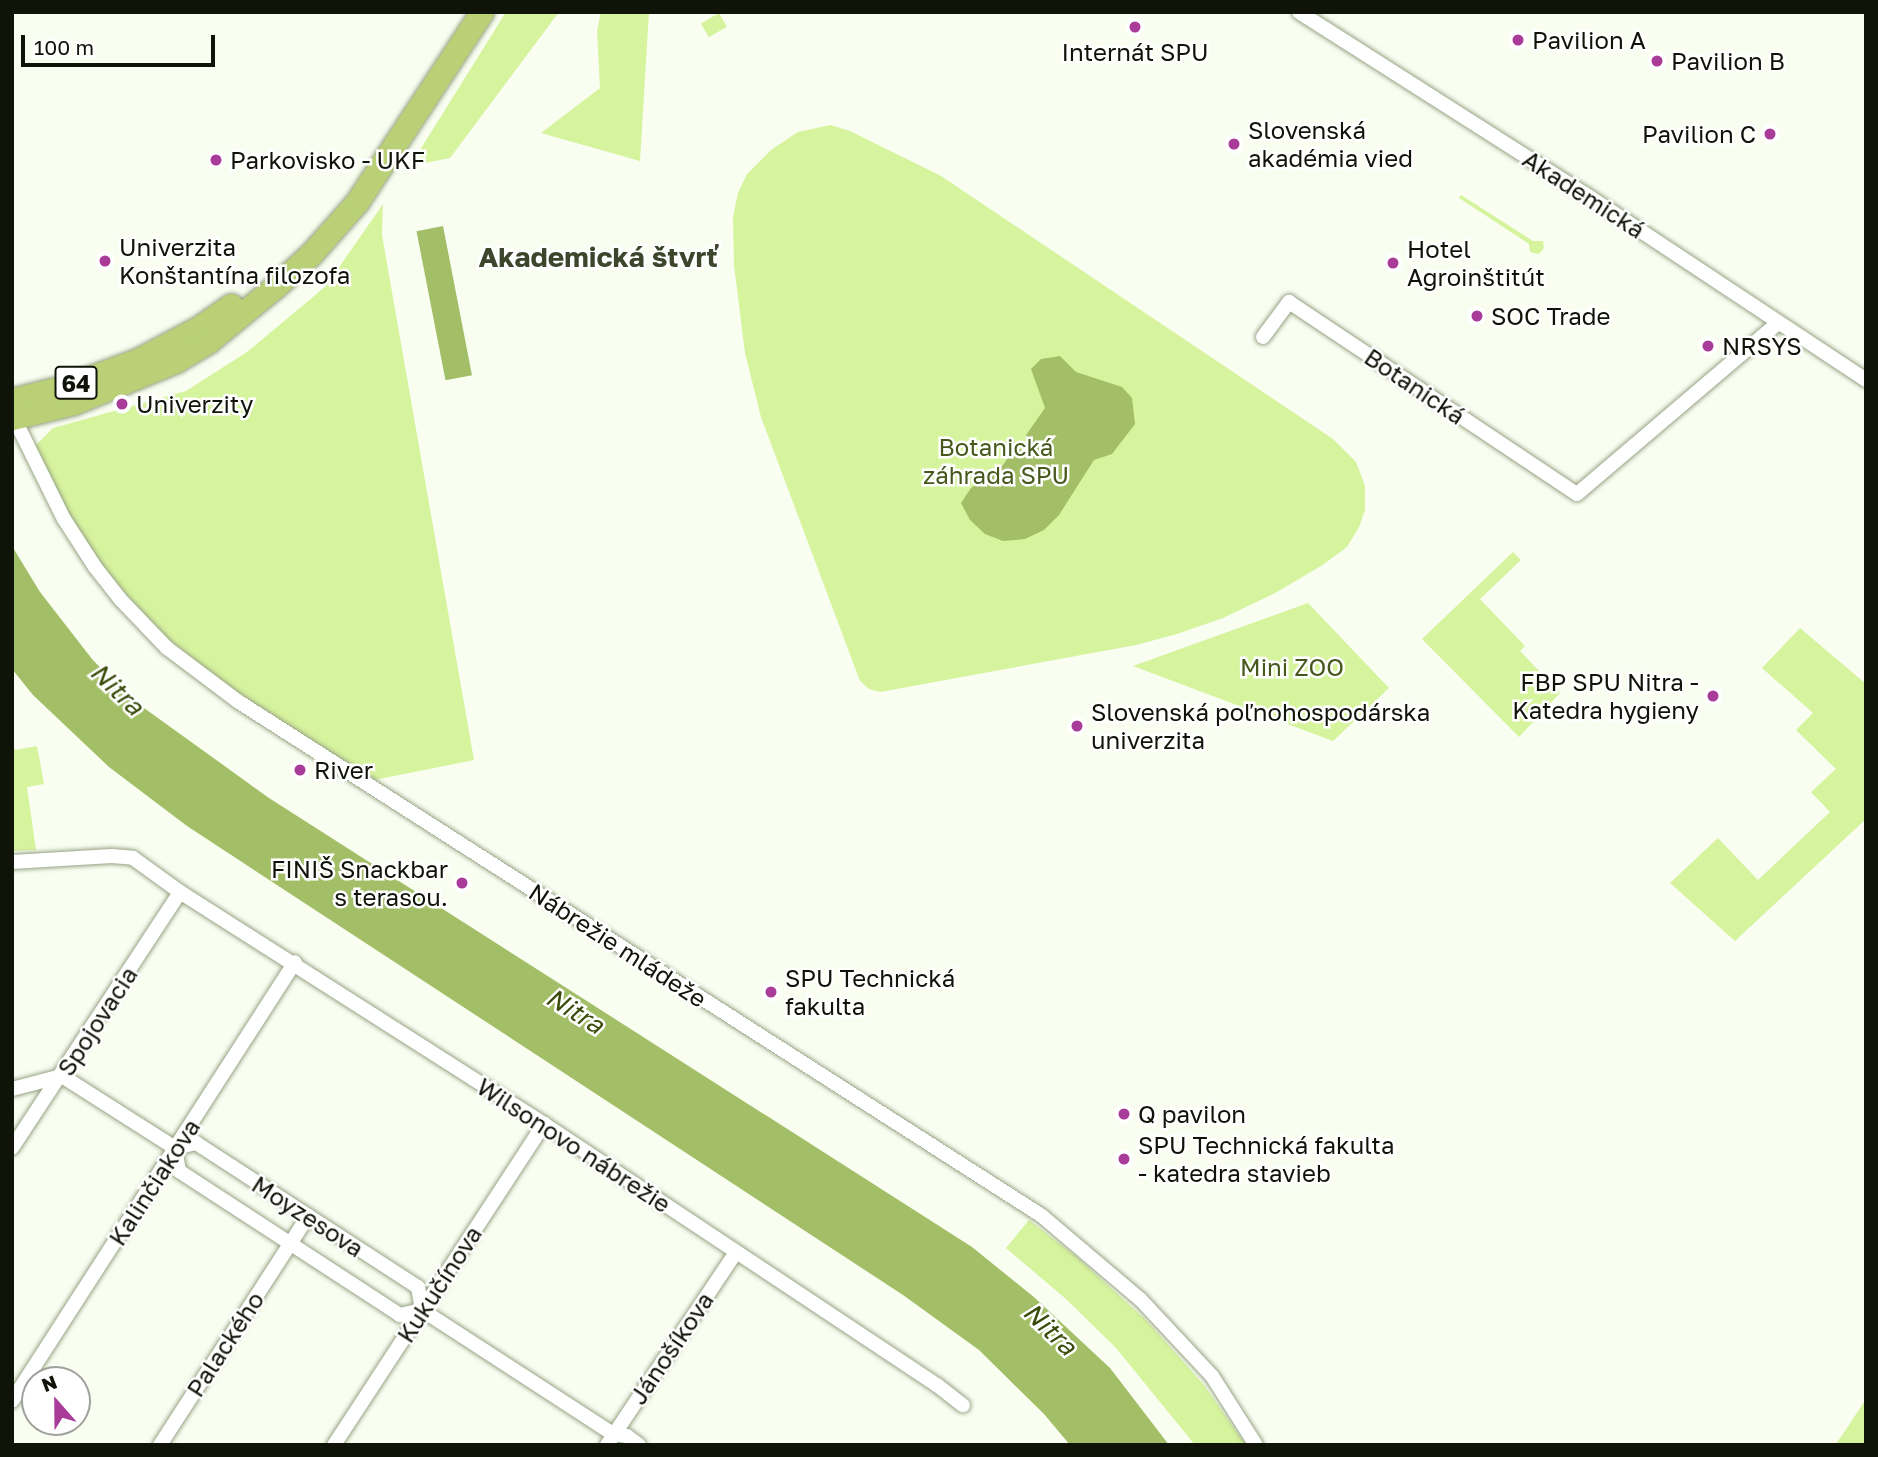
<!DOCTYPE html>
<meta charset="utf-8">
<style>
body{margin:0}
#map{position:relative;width:1878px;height:1457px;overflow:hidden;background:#f9fef1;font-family:"Golos Text",sans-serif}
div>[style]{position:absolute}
.green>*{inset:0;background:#d6f39e;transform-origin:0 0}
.water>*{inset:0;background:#a2be67;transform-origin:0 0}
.roads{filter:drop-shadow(0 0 2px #98a385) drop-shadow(0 0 2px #98a385)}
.minor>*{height:14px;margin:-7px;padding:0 7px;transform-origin:7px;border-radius:7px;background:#fff}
.primary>*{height:23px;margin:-11.5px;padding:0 11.5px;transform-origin:11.5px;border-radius:11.5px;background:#b9d076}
.dots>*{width:19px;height:19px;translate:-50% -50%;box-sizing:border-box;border:4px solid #fff;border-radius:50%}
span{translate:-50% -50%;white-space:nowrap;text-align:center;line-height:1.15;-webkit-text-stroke:5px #fff;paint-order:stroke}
.shield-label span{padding:2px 5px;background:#fff;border:2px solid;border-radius:5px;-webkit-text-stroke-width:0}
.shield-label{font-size:23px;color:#0f1308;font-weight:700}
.poi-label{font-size:24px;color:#0f1308}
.left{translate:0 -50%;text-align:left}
.right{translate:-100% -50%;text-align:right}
.street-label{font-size:24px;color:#0f1308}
.park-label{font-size:24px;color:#46581b}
.water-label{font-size:26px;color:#3a4b0a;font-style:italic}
.quarter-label{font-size:28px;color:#3d462c;font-weight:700}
.frame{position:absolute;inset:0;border:14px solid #0f1308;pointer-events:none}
.north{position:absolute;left:21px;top:1366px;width:70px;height:70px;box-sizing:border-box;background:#fff;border:2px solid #9fa19c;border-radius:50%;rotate:339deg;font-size:19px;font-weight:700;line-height:28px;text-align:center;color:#0f1308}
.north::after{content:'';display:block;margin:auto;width:24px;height:32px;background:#a93b99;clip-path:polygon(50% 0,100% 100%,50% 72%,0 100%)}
.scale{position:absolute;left:21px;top:35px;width:194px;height:32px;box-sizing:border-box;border:4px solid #0f1308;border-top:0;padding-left:9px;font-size:21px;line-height:24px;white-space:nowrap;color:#0f1308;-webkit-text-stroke:5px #fff;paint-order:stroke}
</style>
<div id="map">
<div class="green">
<i style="clip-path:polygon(506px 12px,559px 12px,450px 158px,410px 166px)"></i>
<i style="clip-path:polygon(601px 12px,649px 12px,640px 161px,541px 133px,600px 88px,597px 31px)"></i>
<i style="left:719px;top:13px;width:16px;height:21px;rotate:60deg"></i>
<i style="clip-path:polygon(830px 125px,850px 131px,941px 176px,1333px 439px,1356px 462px,1365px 486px,1365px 510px,1359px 527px,1347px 547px,1321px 566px,1275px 593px,1223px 618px,1177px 634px,1136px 645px,880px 692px,869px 689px,860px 681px,761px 417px,745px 353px,734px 265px,733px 217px,738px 193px,747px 174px,771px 150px,798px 132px)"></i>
<i style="clip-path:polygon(1461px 195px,1533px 241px,1543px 241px,1544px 248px,1539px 254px,1530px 252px,1529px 244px,1459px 198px)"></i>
<i style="clip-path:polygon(383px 204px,382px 235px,474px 760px,374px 780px,240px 695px,161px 634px,99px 563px,76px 527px,35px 446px,53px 428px,186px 391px,247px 352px,326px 286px)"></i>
<i style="clip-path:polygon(1513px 552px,1521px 560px,1480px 599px,1525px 646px,1520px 651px,1560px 693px,1519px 737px,1422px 639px)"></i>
<i style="clip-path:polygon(1308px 603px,1389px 688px,1333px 741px,1133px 666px)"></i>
<i style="clip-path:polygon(1800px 628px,1866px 684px,1866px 819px,1735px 941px,1670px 883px,1718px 838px,1758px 880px,1830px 812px,1811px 792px,1836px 769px,1796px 730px,1813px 713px,1762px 668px)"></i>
<i style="clip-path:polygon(12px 739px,15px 750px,37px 746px,44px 784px,27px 787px,36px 850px,12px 851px)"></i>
<i style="clip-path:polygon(1029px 1220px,1078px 1258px,1147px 1321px,1204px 1385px,1246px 1445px,1195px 1445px,1116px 1348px,1066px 1299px,1006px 1248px)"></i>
<i style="clip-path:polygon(1866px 1399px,1866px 1445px,1835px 1445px,1845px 1431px)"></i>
</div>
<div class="water">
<i style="left:443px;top:226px;width:152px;height:27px;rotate:79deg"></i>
<i style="clip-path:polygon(1060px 356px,1076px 372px,1122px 387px,1132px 398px,1135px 424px,1112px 454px,1094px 460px,1059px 515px,1044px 530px,1025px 539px,1003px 541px,985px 534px,970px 520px,961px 503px,971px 488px,1003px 465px,1012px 452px,1028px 446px,1026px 435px,1045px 408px,1031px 369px,1041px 359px)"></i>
<i style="clip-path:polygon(12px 546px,40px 592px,92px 659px,126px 695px,269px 798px,972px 1247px,1035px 1298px,1110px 1368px,1169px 1445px,1070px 1445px,1044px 1414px,979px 1350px,903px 1295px,187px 826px,109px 767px,33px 695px,12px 669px)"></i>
</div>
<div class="roads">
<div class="minor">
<i style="left:1299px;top:12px;width:339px;rotate:32.5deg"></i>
<i style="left:1585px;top:194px;width:337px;rotate:33.5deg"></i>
<i style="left:1263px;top:337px;width:44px;rotate:-53.4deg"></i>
<i style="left:1289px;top:302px;width:346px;rotate:33.7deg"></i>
<i style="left:1577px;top:494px;width:264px;rotate:-40.4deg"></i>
<i style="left:14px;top:418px;width:113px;rotate:63.7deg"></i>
<i style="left:64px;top:519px;width:57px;rotate:57.1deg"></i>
<i style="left:95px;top:567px;width:41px;rotate:52deg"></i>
<i style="left:120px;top:599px;width:68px;rotate:46.2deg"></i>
<i style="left:167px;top:648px;width:90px;rotate:36.9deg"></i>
<i style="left:239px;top:702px;width:953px;rotate:32.62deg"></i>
<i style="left:1042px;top:1216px;width:128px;rotate:40.3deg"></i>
<i style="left:1140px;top:1299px;width:105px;rotate:46.9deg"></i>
<i style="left:1212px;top:1376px;width:82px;rotate:57.5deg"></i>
<i style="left:12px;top:862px;width:100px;rotate:-3.4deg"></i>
<i style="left:112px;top:856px;width:21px;rotate:5deg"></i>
<i style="left:133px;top:858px;width:58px;rotate:35.9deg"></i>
<i style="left:180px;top:892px;width:432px;rotate:32.5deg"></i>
<i style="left:544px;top:1124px;width:472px;rotate:33.6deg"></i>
<i style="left:937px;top:1385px;width:33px;rotate:38deg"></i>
<i style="left:62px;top:1076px;width:134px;rotate:32.5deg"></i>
<i style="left:175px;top:1148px;width:22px;rotate:-13deg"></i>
<i style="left:196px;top:1143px;width:265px;rotate:33deg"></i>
<i style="left:418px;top:1287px;width:23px;rotate:80deg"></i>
<i style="left:422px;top:1310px;width:23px;rotate:167deg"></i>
<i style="left:400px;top:1315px;width:264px;rotate:-146.9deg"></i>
<i style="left:179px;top:1171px;width:23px;rotate:-100deg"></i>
<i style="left:12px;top:1089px;width:52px;rotate:-14.6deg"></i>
<i style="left:12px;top:1148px;width:306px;rotate:-56.7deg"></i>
<i style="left:422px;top:1310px;width:228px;rotate:33deg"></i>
<i style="left:613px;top:1434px;width:14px;rotate:8deg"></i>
<i style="left:627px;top:1436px;width:15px;rotate:37deg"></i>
<i style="left:12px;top:1401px;width:522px;rotate:-57.19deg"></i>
<i style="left:160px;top:1445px;width:273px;rotate:-57.1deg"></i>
<i style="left:334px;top:1445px;width:384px;rotate:-56.8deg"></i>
<i style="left:607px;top:1445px;width:232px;rotate:-56.2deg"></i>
</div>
<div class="primary">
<i style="left:12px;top:400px;width:57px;rotate:-14.3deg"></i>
<i style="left:67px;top:386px;width:76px;rotate:-20.1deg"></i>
<i style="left:138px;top:360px;width:70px;rotate:-28deg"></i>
<i style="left:200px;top:327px;width:38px;rotate:-35deg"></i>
<i style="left:12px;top:418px;width:63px;rotate:-13.8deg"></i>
<i style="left:73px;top:403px;width:111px;rotate:-22.2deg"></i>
<i style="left:176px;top:361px;width:39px;rotate:-31deg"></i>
<i style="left:209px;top:341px;width:88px;rotate:-39.5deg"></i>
<i style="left:277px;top:285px;width:47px;rotate:-42.4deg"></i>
<i style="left:312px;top:253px;width:68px;rotate:-48.6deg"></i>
<i style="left:357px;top:202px;width:227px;rotate:-56.7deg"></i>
</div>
</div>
<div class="dots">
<i style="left:1135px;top:27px;background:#a93b99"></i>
<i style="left:1518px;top:40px;background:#a93b99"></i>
<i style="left:1657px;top:61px;background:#a93b99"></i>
<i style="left:1770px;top:134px;background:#a93b99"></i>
<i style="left:1234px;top:144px;background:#a93b99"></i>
<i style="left:216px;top:160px;background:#a93b99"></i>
<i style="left:105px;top:261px;background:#a93b99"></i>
<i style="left:1393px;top:263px;background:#a93b99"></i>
<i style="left:1477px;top:316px;background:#a93b99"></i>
<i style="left:1708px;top:346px;background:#a93b99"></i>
<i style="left:122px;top:404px;background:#a93b99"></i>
<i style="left:1713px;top:696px;background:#a93b99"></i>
<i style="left:1077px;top:726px;background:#a93b99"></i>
<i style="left:300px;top:770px;background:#a93b99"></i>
<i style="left:462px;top:883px;background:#a93b99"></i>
<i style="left:771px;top:992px;background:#a93b99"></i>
<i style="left:1124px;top:1114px;background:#a93b99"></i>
<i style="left:1124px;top:1159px;background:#a93b99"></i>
</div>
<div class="shield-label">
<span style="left:76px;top:383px">64</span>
</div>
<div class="poi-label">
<span class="left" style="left:1532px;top:40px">Pavilion A</span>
<span style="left:1135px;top:52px">Internát SPU</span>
<span class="left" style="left:1671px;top:61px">Pavilion B</span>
<span class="left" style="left:1248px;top:144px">Slovenská<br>akadémia vied</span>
<span class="right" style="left:1756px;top:134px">Pavilion C</span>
<span class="left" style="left:230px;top:160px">Parkovisko - UKF</span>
<span class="left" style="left:119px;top:261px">Univerzita<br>Konštantína filozofa</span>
<span class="left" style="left:1407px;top:263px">Hotel<br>Agroinštitút</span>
<span class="left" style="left:1491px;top:316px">SOC Trade</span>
<span class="left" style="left:1722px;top:346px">NRSYS</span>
<span class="left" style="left:136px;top:404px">Univerzity</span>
<span class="right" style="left:1699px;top:696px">FBP SPU Nitra -<br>Katedra hygieny</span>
<span class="left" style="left:1091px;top:726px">Slovenská poľnohospodárska<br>univerzita</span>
<span class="left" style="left:314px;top:770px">River</span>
<span class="right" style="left:448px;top:883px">FINIŠ Snackbar<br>s terasou.</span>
<span class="left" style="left:785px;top:992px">SPU Technická<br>fakulta</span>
<span class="left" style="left:1138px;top:1114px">Q pavilon</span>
<span class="left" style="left:1138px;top:1159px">SPU Technická fakulta<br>- katedra stavieb</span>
</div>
<div class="street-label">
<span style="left:1584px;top:194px;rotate:33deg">Akademická</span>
<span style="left:1415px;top:386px;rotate:34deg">Botanická</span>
<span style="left:618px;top:945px;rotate:33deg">Nábrežie mládeže</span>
<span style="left:97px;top:1021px;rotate:-57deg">Spojovacia</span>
<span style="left:574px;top:1145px;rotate:33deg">Wilsonovo nábrežie</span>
<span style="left:154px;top:1182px;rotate:-57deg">Kalinčiakova</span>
<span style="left:308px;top:1216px;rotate:33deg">Moyzesova</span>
<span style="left:439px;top:1284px;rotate:-57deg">Kukučínova</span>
<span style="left:225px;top:1344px;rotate:-57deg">Palackého</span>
<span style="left:671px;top:1348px;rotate:-56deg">Jánošíkova</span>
</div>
<div class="park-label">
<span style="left:996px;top:461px">Botanická<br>záhrada SPU</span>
<span style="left:1292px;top:667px">Mini ZOO</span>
</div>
<div class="water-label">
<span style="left:117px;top:689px;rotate:44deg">Nitra</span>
<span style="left:575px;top:1011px;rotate:32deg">Nitra</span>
<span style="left:1050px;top:1329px;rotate:44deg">Nitra</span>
</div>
<div class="quarter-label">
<span style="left:598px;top:257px">Akademická štvrť</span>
</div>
<div class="frame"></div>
<div class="north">N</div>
<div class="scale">100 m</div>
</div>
